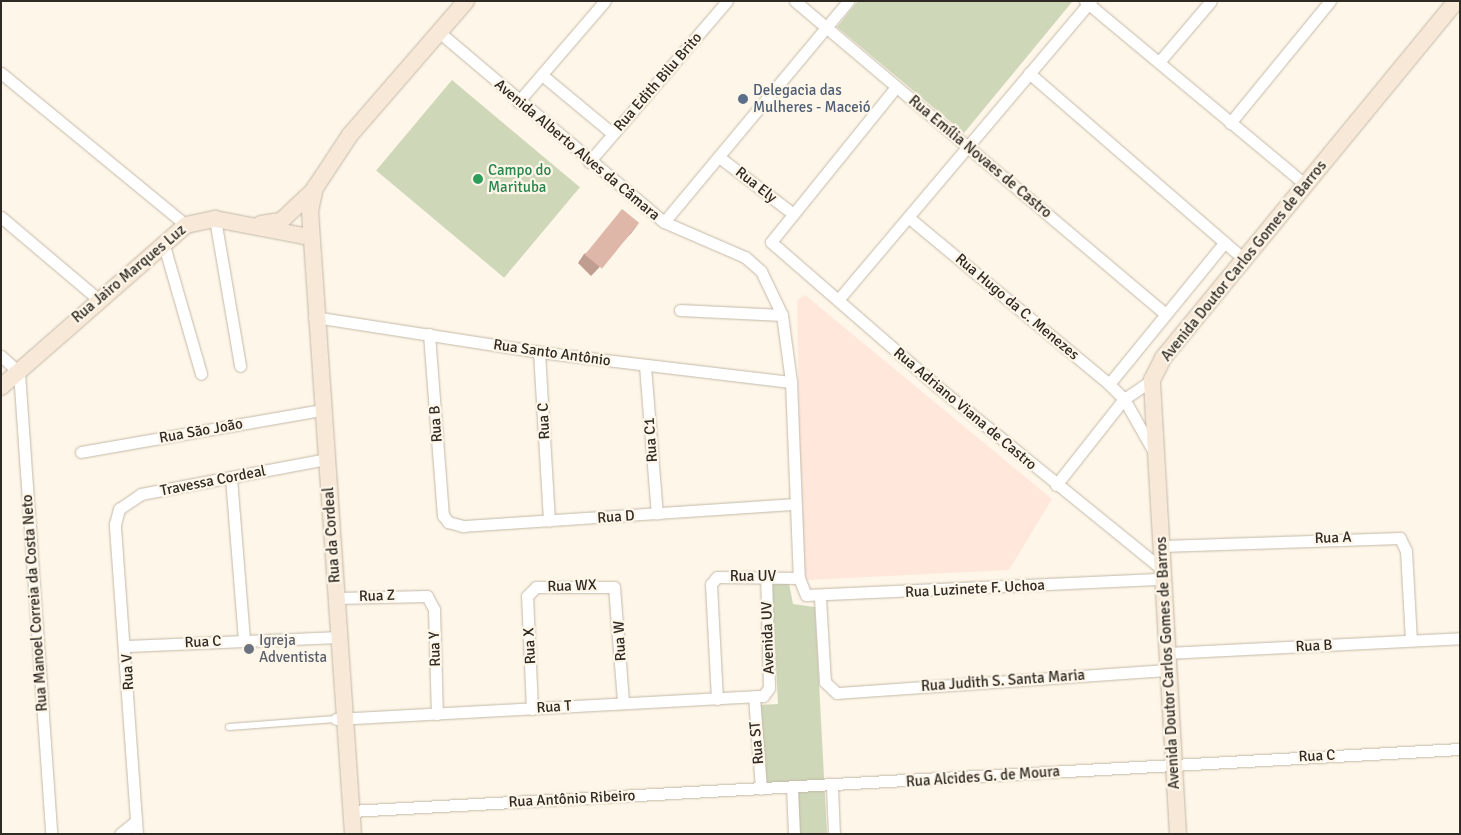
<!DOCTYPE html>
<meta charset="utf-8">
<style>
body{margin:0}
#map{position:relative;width:1461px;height:835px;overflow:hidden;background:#fef6e8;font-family:Signika,sans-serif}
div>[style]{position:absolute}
.education>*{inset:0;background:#ffe7dc}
.green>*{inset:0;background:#cfd7b9;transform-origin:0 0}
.roads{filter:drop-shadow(0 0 1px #c3b9a9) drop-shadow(0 0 1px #c3b9a9)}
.lane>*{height:5.5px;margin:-2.75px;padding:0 2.75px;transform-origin:2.75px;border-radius:2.75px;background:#fff}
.street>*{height:11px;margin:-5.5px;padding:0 5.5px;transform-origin:5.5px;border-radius:5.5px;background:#fff}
.secondary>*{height:16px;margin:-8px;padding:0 8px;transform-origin:8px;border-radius:8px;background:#f8e8d8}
.wall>*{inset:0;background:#bf9d91}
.shaded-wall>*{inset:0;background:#9b8076}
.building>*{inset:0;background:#deb7a9;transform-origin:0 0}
.dots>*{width:14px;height:14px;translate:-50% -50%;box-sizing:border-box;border:2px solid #fef6e8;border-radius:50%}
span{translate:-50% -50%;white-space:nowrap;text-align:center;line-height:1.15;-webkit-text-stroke:4.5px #fef6e8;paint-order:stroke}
.street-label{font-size:15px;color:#2f2b24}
.service-label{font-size:15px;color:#4e5e75}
.left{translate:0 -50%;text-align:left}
.leisure-label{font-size:15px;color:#27864d}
.worship-label{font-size:15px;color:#5b616d}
.frame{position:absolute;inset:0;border:2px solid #2f2b24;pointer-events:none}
</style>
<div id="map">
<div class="education">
<i style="clip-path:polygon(805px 295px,1052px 499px,1009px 570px,807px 580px,802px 564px,797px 300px)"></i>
</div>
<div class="green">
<i style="clip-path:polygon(858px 1px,1072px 1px,1072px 2px,964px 133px,837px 27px)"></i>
<i style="left:452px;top:80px;width:167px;height:118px;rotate:40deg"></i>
<i style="clip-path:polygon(772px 583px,789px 583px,793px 604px,815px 607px,827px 834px,797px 834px,794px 784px,763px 786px,756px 705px,778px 704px)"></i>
</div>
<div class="roads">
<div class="lane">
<i style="left:229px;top:727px;width:107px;rotate:-4.3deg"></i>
</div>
<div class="street">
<i style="left:795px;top:1px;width:485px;rotate:40.2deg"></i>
<i style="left:1085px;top:1px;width:288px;rotate:39.8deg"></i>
<i style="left:439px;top:32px;width:294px;rotate:40.2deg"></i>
<i style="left:664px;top:222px;width:88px;rotate:23.4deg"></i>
<i style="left:745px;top:257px;width:21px;rotate:41deg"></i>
<i style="left:761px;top:271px;width:49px;rotate:64.5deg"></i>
<i style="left:782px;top:315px;width:68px;rotate:82.3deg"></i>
<i style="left:791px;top:382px;width:196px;rotate:87.7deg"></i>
<i style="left:799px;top:578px;width:18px;rotate:68deg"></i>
<i style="left:806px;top:595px;width:357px;rotate:-2.6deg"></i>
<i style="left:1159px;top:62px;width:80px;rotate:-49.6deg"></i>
<i style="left:1px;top:73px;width:239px;rotate:39.4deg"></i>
<i style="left:1029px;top:73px;width:284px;rotate:40.9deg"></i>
<i style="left:542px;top:75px;width:92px;rotate:39.7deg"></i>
<i style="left:896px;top:87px;width:199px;rotate:128.9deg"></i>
<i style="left:771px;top:242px;width:221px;rotate:41deg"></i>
<i style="left:938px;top:387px;width:290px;rotate:39.1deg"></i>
<i style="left:518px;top:102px;width:133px;rotate:-49.3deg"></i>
<i style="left:1230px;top:123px;width:158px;rotate:-50.7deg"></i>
<i style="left:719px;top:157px;width:92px;rotate:37.5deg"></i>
<i style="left:589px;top:162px;width:212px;rotate:-49.4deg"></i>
<i style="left:1px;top:217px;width:127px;rotate:40.2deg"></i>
<i style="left:908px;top:217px;width:261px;rotate:39.7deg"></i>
<i style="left:1109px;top:384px;width:21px;rotate:45deg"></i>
<i style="left:1124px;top:399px;width:63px;rotate:60.6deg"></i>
<i style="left:215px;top:219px;width:149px;rotate:80.3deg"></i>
<i style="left:664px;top:222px;width:288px;rotate:-50.2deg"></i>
<i style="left:163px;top:242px;width:137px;rotate:73.9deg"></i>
<i style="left:838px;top:300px;width:392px;rotate:-49.8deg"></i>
<i style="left:680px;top:310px;width:102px;rotate:2.8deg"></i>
<i style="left:314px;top:317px;width:228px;rotate:8.8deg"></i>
<i style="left:539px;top:352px;width:254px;rotate:6.8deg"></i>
<i style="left:429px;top:334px;width:182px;rotate:85.6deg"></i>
<i style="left:443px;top:515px;width:9px;rotate:54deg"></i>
<i style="left:448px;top:522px;width:16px;rotate:15deg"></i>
<i style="left:463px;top:526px;width:332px;rotate:-3.8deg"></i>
<i style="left:539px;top:352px;width:169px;rotate:86.6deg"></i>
<i style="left:1px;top:356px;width:24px;rotate:42deg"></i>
<i style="left:19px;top:372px;width:463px;rotate:86deg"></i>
<i style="left:645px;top:366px;width:148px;rotate:85.4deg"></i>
<i style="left:1109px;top:384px;width:183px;rotate:-50.8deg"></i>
<i style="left:81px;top:452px;width:245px;rotate:-9.9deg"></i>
<i style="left:231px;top:478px;width:162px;rotate:85.4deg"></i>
<i style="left:1056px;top:485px;width:110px;rotate:-51.7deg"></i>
<i style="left:1124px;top:399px;width:34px;rotate:-34deg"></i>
<i style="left:1162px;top:546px;width:238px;rotate:-1.9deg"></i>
<i style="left:1400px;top:538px;width:14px;rotate:65deg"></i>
<i style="left:1406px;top:551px;width:89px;rotate:86.8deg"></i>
<i style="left:337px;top:598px;width:90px;rotate:-1.3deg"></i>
<i style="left:427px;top:596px;width:15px;rotate:62deg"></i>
<i style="left:434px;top:609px;width:105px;rotate:88.4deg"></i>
<i style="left:820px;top:598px;width:84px;rotate:86.6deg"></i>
<i style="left:825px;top:682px;width:16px;rotate:43deg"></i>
<i style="left:837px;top:693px;width:332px;rotate:-4deg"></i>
<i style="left:126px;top:646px;width:214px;rotate:-2.4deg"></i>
<i style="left:1167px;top:653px;width:293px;rotate:-2.9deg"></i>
<i style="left:754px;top:697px;width:92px;rotate:85.6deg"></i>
<i style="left:717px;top:699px;width:115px;rotate:-93deg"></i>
<i style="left:711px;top:584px;width:9px;rotate:-49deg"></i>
<i style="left:717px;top:577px;width:82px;rotate:0.7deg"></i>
<i style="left:532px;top:709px;width:113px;rotate:-92.5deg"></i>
<i style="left:527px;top:596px;width:13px;rotate:-45deg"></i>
<i style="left:536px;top:587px;width:78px"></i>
<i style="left:614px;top:587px;width:115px;rotate:85.5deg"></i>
<i style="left:336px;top:719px;width:428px;rotate:-3.1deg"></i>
<i style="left:763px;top:696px;width:10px;rotate:-53deg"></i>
<i style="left:769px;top:688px;width:111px;rotate:-91.5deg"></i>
<i style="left:832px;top:787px;width:47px;rotate:87.6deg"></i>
<i style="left:792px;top:788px;width:46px;rotate:87.5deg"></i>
<i style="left:351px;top:811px;width:1111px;rotate:-3.2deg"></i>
<i style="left:120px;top:834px;width:21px;rotate:-39deg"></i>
<i style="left:137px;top:834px;width:311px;rotate:-94.1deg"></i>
<i style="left:115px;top:524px;width:16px;rotate:-75deg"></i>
<i style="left:119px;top:509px;width:27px;rotate:-34deg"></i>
<i style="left:141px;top:494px;width:188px;rotate:-10.7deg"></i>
</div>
<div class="secondary">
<i style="left:261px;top:224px;width:20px;rotate:-9deg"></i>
<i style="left:281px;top:221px;width:45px;rotate:-43.2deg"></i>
<i style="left:1px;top:387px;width:246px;rotate:-41.2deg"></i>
<i style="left:186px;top:225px;width:30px;rotate:-12deg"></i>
<i style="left:215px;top:219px;width:96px;rotate:10.8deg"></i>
<i style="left:353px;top:834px;width:624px;rotate:-93.95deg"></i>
<i style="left:310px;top:211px;width:24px;rotate:-78deg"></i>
<i style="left:315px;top:188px;width:64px;rotate:-56.6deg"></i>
<i style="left:350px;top:135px;width:177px;rotate:-49.1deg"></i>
<i style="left:1178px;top:834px;width:455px;rotate:-93.3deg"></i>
<i style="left:1152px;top:380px;width:25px;rotate:-63deg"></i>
<i style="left:1163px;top:358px;width:462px;rotate:-50.6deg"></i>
</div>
</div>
<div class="wall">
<i style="clip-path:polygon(632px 232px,591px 276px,578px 263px,584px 254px)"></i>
</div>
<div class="shaded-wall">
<i style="clip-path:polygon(639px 223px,632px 232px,591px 276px,598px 268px)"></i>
</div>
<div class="building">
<i style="left:622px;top:209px;width:22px;height:59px;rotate:39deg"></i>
</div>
<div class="dots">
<i style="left:743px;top:99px;background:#5c6f8a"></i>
<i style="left:478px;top:179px;background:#2e9e5b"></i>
<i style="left:249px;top:649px;background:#6b7280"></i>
</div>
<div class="street-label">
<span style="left:658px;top:82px;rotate:-49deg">Rua Edith Bilu Brito</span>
<span style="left:577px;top:150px;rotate:40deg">Avenida Alberto Alves da Câmara</span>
<span style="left:980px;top:157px;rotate:40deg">Rua Emília Novaes de Castro</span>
<span style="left:756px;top:185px;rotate:38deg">Rua Ely</span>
<span style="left:1244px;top:261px;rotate:-51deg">Avenida Doutor Carlos Gomes de Barros</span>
<span style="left:129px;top:274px;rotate:-40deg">Rua Jairo Marques Luz</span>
<span style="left:1017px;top:307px;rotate:40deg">Rua Hugo da C. Menezes</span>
<span style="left:552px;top:353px;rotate:8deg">Rua Santo Antônio</span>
<span style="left:965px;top:409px;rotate:40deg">Rua Adriano Viana de Castro</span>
<span style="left:544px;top:421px;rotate:-93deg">Rua C</span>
<span style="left:436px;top:424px;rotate:-94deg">Rua B</span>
<span style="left:201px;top:431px;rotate:-10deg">Rua São João</span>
<span style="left:651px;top:440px;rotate:-94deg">Rua C1</span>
<span style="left:213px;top:481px;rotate:-11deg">Travessa Cordeal</span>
<span style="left:616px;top:517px;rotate:-4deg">Rua D</span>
<span style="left:332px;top:535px;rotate:-94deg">Rua da Cordeal</span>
<span style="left:1333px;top:538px;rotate:-2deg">Rua A</span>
<span style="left:753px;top:577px">Rua UV</span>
<span style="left:572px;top:586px;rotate:-2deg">Rua WX</span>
<span style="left:975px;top:589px;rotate:-3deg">Rua Luzinete F. Uchoa</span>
<span style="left:377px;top:596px;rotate:-2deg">Rua Z</span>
<span style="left:35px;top:603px;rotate:-94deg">Rua Manoel Correia da Costa Neto</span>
<span style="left:768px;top:638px;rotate:-92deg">Avenida UV</span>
<span style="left:620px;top:641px;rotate:-93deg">Rua W</span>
<span style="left:203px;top:642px;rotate:-3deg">Rua C</span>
<span style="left:530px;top:646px;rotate:-93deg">Rua X</span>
<span style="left:1314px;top:646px;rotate:-3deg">Rua B</span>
<span style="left:435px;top:649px;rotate:-92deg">Rua Y</span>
<span style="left:1168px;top:663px;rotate:-93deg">Avenida Doutor Carlos Gomes de Barros</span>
<span style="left:128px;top:672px;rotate:-93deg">Rua V</span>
<span style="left:1003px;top:681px;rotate:-4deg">Rua Judith S. Santa Maria</span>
<span style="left:554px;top:707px;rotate:-4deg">Rua T</span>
<span style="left:757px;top:743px;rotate:-95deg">Rua ST</span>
<span style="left:1317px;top:756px;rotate:-3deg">Rua C</span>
<span style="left:983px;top:777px;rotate:-4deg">Rua Alcides G. de Moura</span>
<span style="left:572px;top:799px;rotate:-3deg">Rua Antônio Ribeiro</span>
</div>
<div class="service-label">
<span class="left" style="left:753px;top:99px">Delegacia das<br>Mulheres - Maceió</span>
</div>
<div class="leisure-label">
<span class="left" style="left:488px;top:179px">Campo do<br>Marituba</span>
</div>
<div class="worship-label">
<span class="left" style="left:259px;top:649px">Igreja<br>Adventista</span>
</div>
<div class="frame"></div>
</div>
